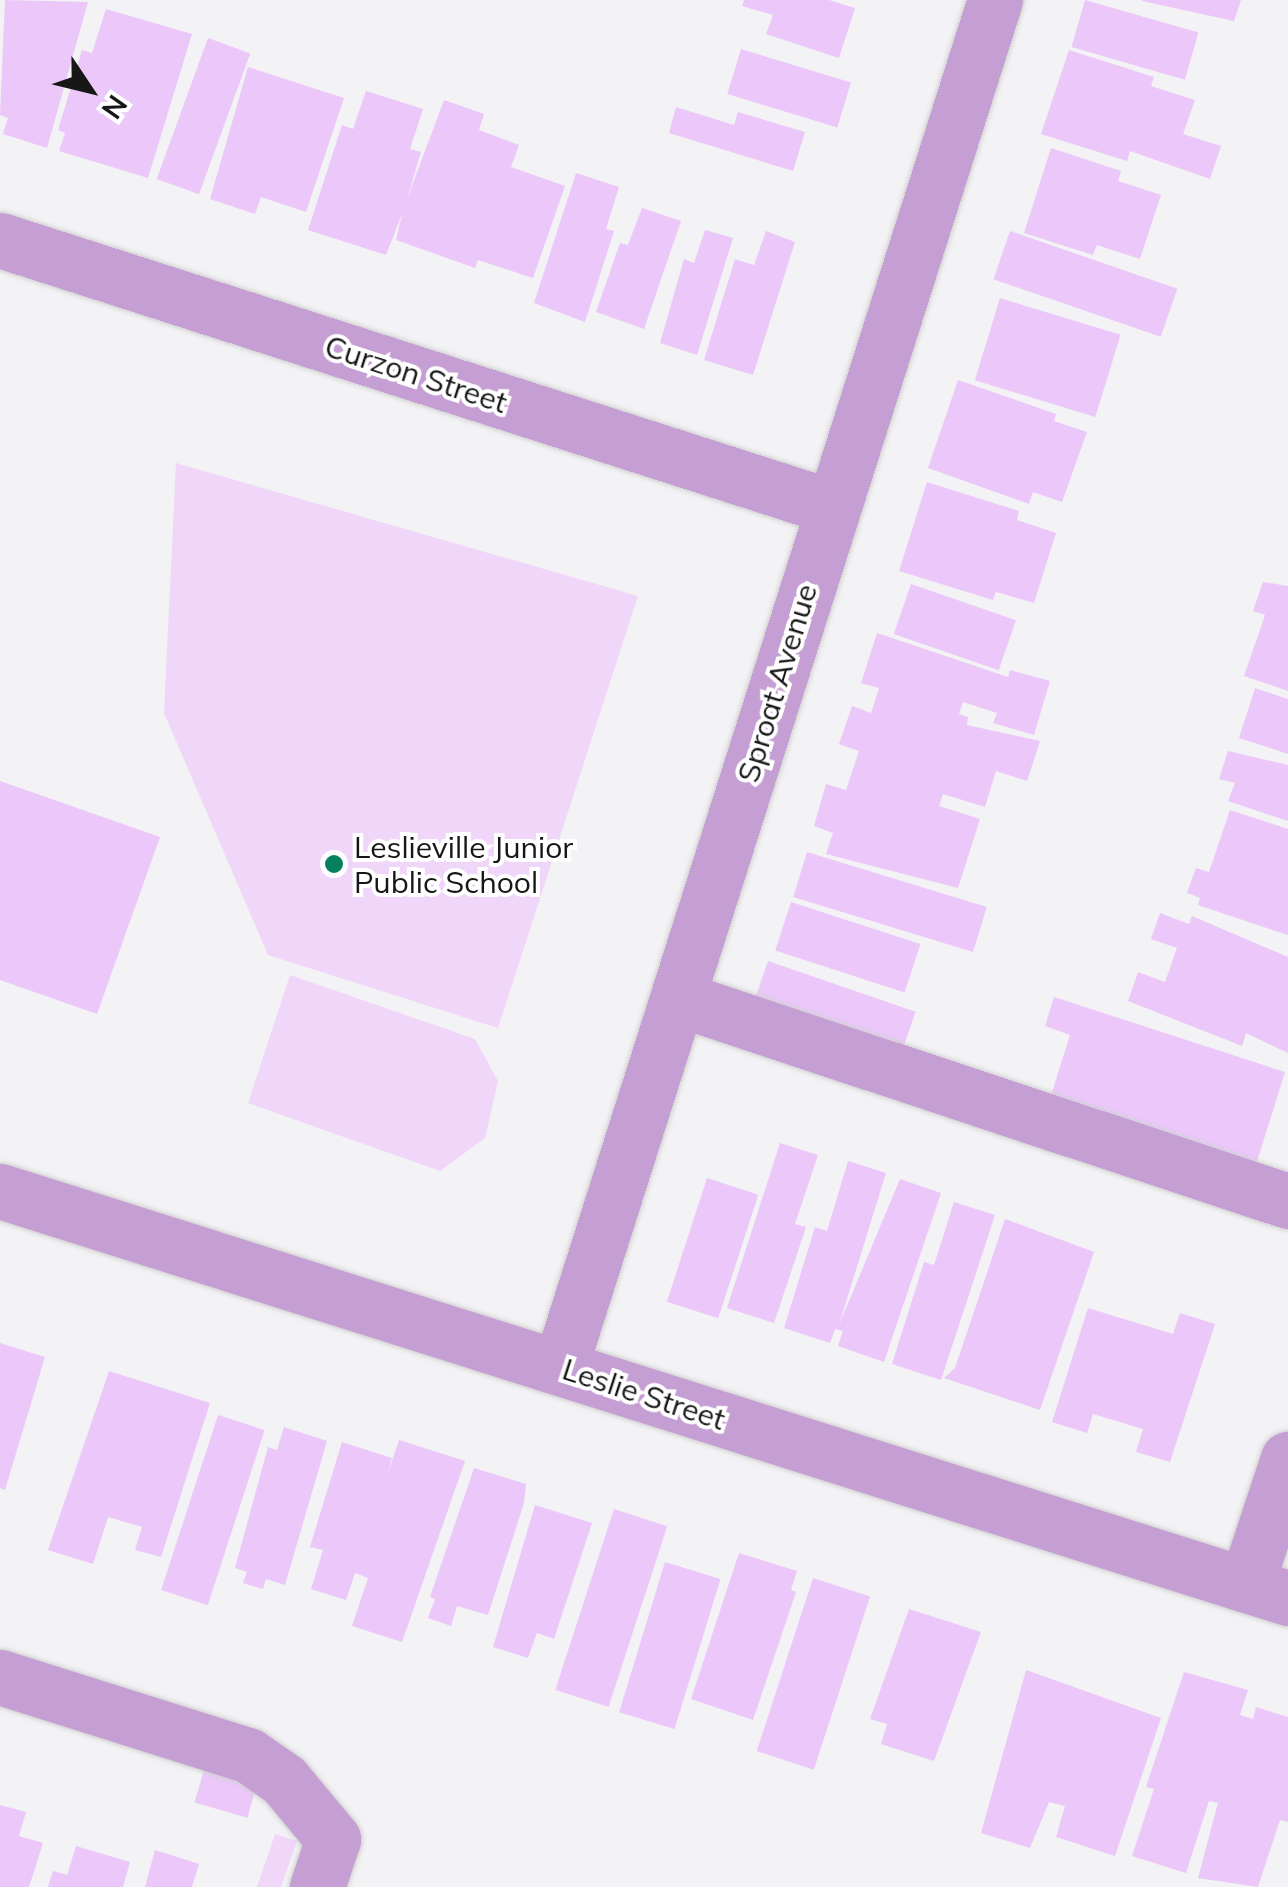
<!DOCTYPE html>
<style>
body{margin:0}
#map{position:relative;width:1288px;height:1887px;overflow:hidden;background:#f3f2f4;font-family:Mulish,sans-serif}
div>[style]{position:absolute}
.green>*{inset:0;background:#f0d7f9}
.building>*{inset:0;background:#ebc8f9;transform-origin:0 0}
.roads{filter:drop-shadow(0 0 2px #d0cfd1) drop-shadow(0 0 2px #d0cfd1)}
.minor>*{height:55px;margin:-27.5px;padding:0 27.5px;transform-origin:27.5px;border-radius:27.5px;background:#c59fd3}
.dots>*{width:28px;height:28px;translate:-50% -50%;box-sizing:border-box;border:5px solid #fff;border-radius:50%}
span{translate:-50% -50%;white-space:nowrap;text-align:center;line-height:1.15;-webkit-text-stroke:8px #fff;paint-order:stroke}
.street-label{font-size:30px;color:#181718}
.poi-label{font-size:30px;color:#181718}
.left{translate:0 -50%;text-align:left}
.north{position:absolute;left:40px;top:40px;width:100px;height:100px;-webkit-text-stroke:8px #fff;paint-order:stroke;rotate:125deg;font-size:28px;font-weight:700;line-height:40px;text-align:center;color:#181718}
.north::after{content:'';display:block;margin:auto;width:35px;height:45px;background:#181718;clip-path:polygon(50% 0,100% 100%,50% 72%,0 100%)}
</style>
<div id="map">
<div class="green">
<i style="clip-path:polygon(176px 463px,638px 596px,498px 1028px,268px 955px,164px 713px)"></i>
<i style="clip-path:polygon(290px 975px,475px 1039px,498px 1081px,485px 1138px,440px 1171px,248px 1103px)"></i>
<i style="clip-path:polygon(275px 1834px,297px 1841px,281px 1887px,257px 1887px)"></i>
</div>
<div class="building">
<i style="clip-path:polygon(5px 0,88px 2px,47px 148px,3px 134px,8px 118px,0 115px)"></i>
<i style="clip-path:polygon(744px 0,829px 0,855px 8px,839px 58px,766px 34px,773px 15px,742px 6px)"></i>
<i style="left:1085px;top:0;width:118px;height:49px;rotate:16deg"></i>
<i style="clip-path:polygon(1241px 0,1234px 21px,1142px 1px,1143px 0)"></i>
<i style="clip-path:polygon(106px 9px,192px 34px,148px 178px,59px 151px,65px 133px,58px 130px,82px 50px,92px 53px)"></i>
<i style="left:208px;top:38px;width:45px;height:150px;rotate:20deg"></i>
<i style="left:741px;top:49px;width:115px;height:47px;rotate:17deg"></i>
<i style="clip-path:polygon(1069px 50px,1154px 77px,1151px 86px,1195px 100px,1183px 134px,1221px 146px,1210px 179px,1130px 151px,1127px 161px,1041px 134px)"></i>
<i style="clip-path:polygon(248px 67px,344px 98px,306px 212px,261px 197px,255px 214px,210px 199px)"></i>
<i style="clip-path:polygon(366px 91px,423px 109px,410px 149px,421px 152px,407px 199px,444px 100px,484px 114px,479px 130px,519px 145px,511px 167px,565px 186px,533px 278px,478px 260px,475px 268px,396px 240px,402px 214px,386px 255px,308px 230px,342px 125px,353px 129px)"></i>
<i style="clip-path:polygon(676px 107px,734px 125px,738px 112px,805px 132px,793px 171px,669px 133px)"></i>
<i style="clip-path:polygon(1051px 148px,1121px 171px,1118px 181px,1161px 195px,1140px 259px,1097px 245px,1093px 255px,1024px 233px)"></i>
<i style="clip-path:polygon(576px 173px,619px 187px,606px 229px,614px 231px,585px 322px,534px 303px)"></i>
<i style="clip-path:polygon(642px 208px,681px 221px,644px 329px,596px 312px,620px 243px,628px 245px)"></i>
<i style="clip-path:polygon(705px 230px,733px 238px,697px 355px,660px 343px,684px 259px,694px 263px)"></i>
<i style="clip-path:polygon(766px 231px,795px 242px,753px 375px,704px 360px,735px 259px,754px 265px)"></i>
<i style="left:1010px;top:231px;width:177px;height:51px;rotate:19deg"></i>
<i style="left:1000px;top:298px;width:126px;height:86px;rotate:17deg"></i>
<i style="clip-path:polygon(958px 380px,1056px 414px,1054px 421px,1087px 432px,1062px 502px,1033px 492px,1029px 504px,928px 468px)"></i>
<i style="clip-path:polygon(927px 482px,1019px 511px,1017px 520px,1056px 533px,1034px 603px,996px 592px,993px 600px,899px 571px)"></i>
<i style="clip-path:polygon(1263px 582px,1288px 586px,1288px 691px,1244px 676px,1265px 615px,1253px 611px)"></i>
<i style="left:911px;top:584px;width:111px;height:53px;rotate:19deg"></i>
<i style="clip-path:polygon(877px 633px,1008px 677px,1010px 670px,1050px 681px,1034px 735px,993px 723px,997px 713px,963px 702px,959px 714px,968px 717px,967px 725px,1040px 741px,1027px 781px,996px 771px,985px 807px,943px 794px,939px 806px,980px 819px,958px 888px,826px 854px,833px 833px,814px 826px,826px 784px,846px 790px,859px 751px,839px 744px,852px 706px,871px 713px,879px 688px,861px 683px)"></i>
<i style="clip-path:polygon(1255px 688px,1288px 699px,1288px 754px,1239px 738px)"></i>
<i style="clip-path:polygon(1228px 751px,1288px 765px,1288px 821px,1228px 801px,1235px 783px,1219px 779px)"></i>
<i style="clip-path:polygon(0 781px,160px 837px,97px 1014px,0 980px)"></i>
<i style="clip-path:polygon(1230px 810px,1288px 829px,1288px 935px,1198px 905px,1200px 898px,1187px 893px,1196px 868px,1209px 872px)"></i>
<i style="left:807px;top:852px;width:188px;height:47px;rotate:17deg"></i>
<i style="left:791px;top:902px;width:136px;height:51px;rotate:18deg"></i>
<i style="clip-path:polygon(1160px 913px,1189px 924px,1192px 916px,1288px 957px,1288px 1053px,1246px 1033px,1242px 1046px,1128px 1001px,1138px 972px,1165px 982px,1177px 948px,1151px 939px)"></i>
<i style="left:768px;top:961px;width:156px;height:46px;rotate:19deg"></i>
<i style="clip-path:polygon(1054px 997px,1285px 1072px,1254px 1171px,1048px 1105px,1070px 1035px,1045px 1026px)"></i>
<i style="clip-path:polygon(780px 1143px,818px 1155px,795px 1224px,806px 1227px,774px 1323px,727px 1308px)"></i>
<i style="clip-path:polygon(848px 1161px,886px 1173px,839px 1325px,900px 1179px,941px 1193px,884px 1362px,838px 1346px,843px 1331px,835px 1329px,830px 1343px,784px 1328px,815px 1227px,827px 1231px)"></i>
<i style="left:707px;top:1178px;width:54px;height:130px;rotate:18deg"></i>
<i style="clip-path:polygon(954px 1202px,995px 1215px,941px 1380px,892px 1364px,924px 1262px,934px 1265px)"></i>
<i style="clip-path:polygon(1005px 1219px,1094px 1252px,1040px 1410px,944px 1378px,955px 1368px)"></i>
<i style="clip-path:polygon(1088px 1308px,1173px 1334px,1180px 1313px,1215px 1324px,1170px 1462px,1136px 1452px,1143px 1429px,1093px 1414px,1087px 1433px,1052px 1422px)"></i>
<i style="clip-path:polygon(0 1343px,45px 1357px,5px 1490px,0 1488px)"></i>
<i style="clip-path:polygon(109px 1371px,210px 1403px,161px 1557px,135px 1550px,142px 1527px,108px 1517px,93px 1564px,48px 1550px)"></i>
<i style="left:218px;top:1415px;width:49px;height:184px;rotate:18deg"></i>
<i style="clip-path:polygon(284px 1427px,327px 1441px,285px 1585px,266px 1579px,263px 1589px,243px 1583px,247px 1572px,235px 1568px,268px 1447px,277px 1450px)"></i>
<i style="clip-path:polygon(399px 1440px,465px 1461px,402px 1642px,352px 1626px,368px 1578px,355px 1573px,346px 1600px,311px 1589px,323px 1550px,310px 1547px,342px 1442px,392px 1458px,387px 1476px)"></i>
<i style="clip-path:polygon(474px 1468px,526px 1484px,524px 1503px,488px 1615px,457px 1606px,451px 1626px,428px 1618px,435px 1599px,430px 1597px)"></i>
<i style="clip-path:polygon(535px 1505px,592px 1523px,554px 1639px,537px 1633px,528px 1658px,493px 1647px)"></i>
<i style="left:614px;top:1509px;width:56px;height:190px;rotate:18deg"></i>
<i style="clip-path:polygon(739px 1553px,797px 1571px,791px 1590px,796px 1592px,753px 1720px,691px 1699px)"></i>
<i style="left:665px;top:1562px;width:58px;height:157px;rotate:17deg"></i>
<i style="left:813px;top:1578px;width:60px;height:182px;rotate:18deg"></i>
<i style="clip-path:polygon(909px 1609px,981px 1632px,934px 1761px,881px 1744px,887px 1724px,870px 1719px)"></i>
<i style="clip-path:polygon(1026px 1670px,1161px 1718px,1115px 1856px,1056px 1837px,1065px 1806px,1049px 1802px,1030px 1848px,981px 1833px)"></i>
<i style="clip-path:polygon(1184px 1672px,1248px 1690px,1240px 1715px,1253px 1719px,1256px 1707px,1288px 1717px,1288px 1822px,1280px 1820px,1258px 1887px,1198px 1878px,1218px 1803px,1209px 1801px,1186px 1873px,1132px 1856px,1154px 1789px,1146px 1787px)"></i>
<i style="left:205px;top:1766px;width:55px;height:38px;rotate:16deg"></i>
<i style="clip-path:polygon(0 1805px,26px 1812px,19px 1836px,43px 1843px,29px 1887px,0 1887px)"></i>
<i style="clip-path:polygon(76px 1846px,130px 1862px,123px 1887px,48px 1887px,53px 1871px,67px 1875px)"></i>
<i style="clip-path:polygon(155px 1850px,199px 1864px,192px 1887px,145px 1887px)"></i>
</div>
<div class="roads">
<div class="minor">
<i style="left:0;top:240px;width:874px;rotate:17.79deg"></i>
<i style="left:679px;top:999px;width:642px;rotate:18.35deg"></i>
<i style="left:0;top:1191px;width:1351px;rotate:17.54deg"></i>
<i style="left:560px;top:1367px;width:1435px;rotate:-72.35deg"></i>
<i style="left:1246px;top:1585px;width:133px;rotate:-71.6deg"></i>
<i style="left:0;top:1677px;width:260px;rotate:17.5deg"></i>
<i style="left:248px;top:1755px;width:44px;rotate:34.8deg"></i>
<i style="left:284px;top:1780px;width:77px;rotate:50.3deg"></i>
<i style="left:333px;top:1839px;width:51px;rotate:108.4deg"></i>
</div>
</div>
<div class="dots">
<i style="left:334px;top:864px;background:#08805f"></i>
</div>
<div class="street-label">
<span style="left:416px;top:374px;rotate:18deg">Curzon Street</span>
<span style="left:777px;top:683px;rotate:-73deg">Sproat Avenue</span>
<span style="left:644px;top:1394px;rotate:18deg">Leslie Street</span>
</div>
<div class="poi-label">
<span class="left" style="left:354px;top:864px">Leslieville Junior<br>Public School</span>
</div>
<div class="north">N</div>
</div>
